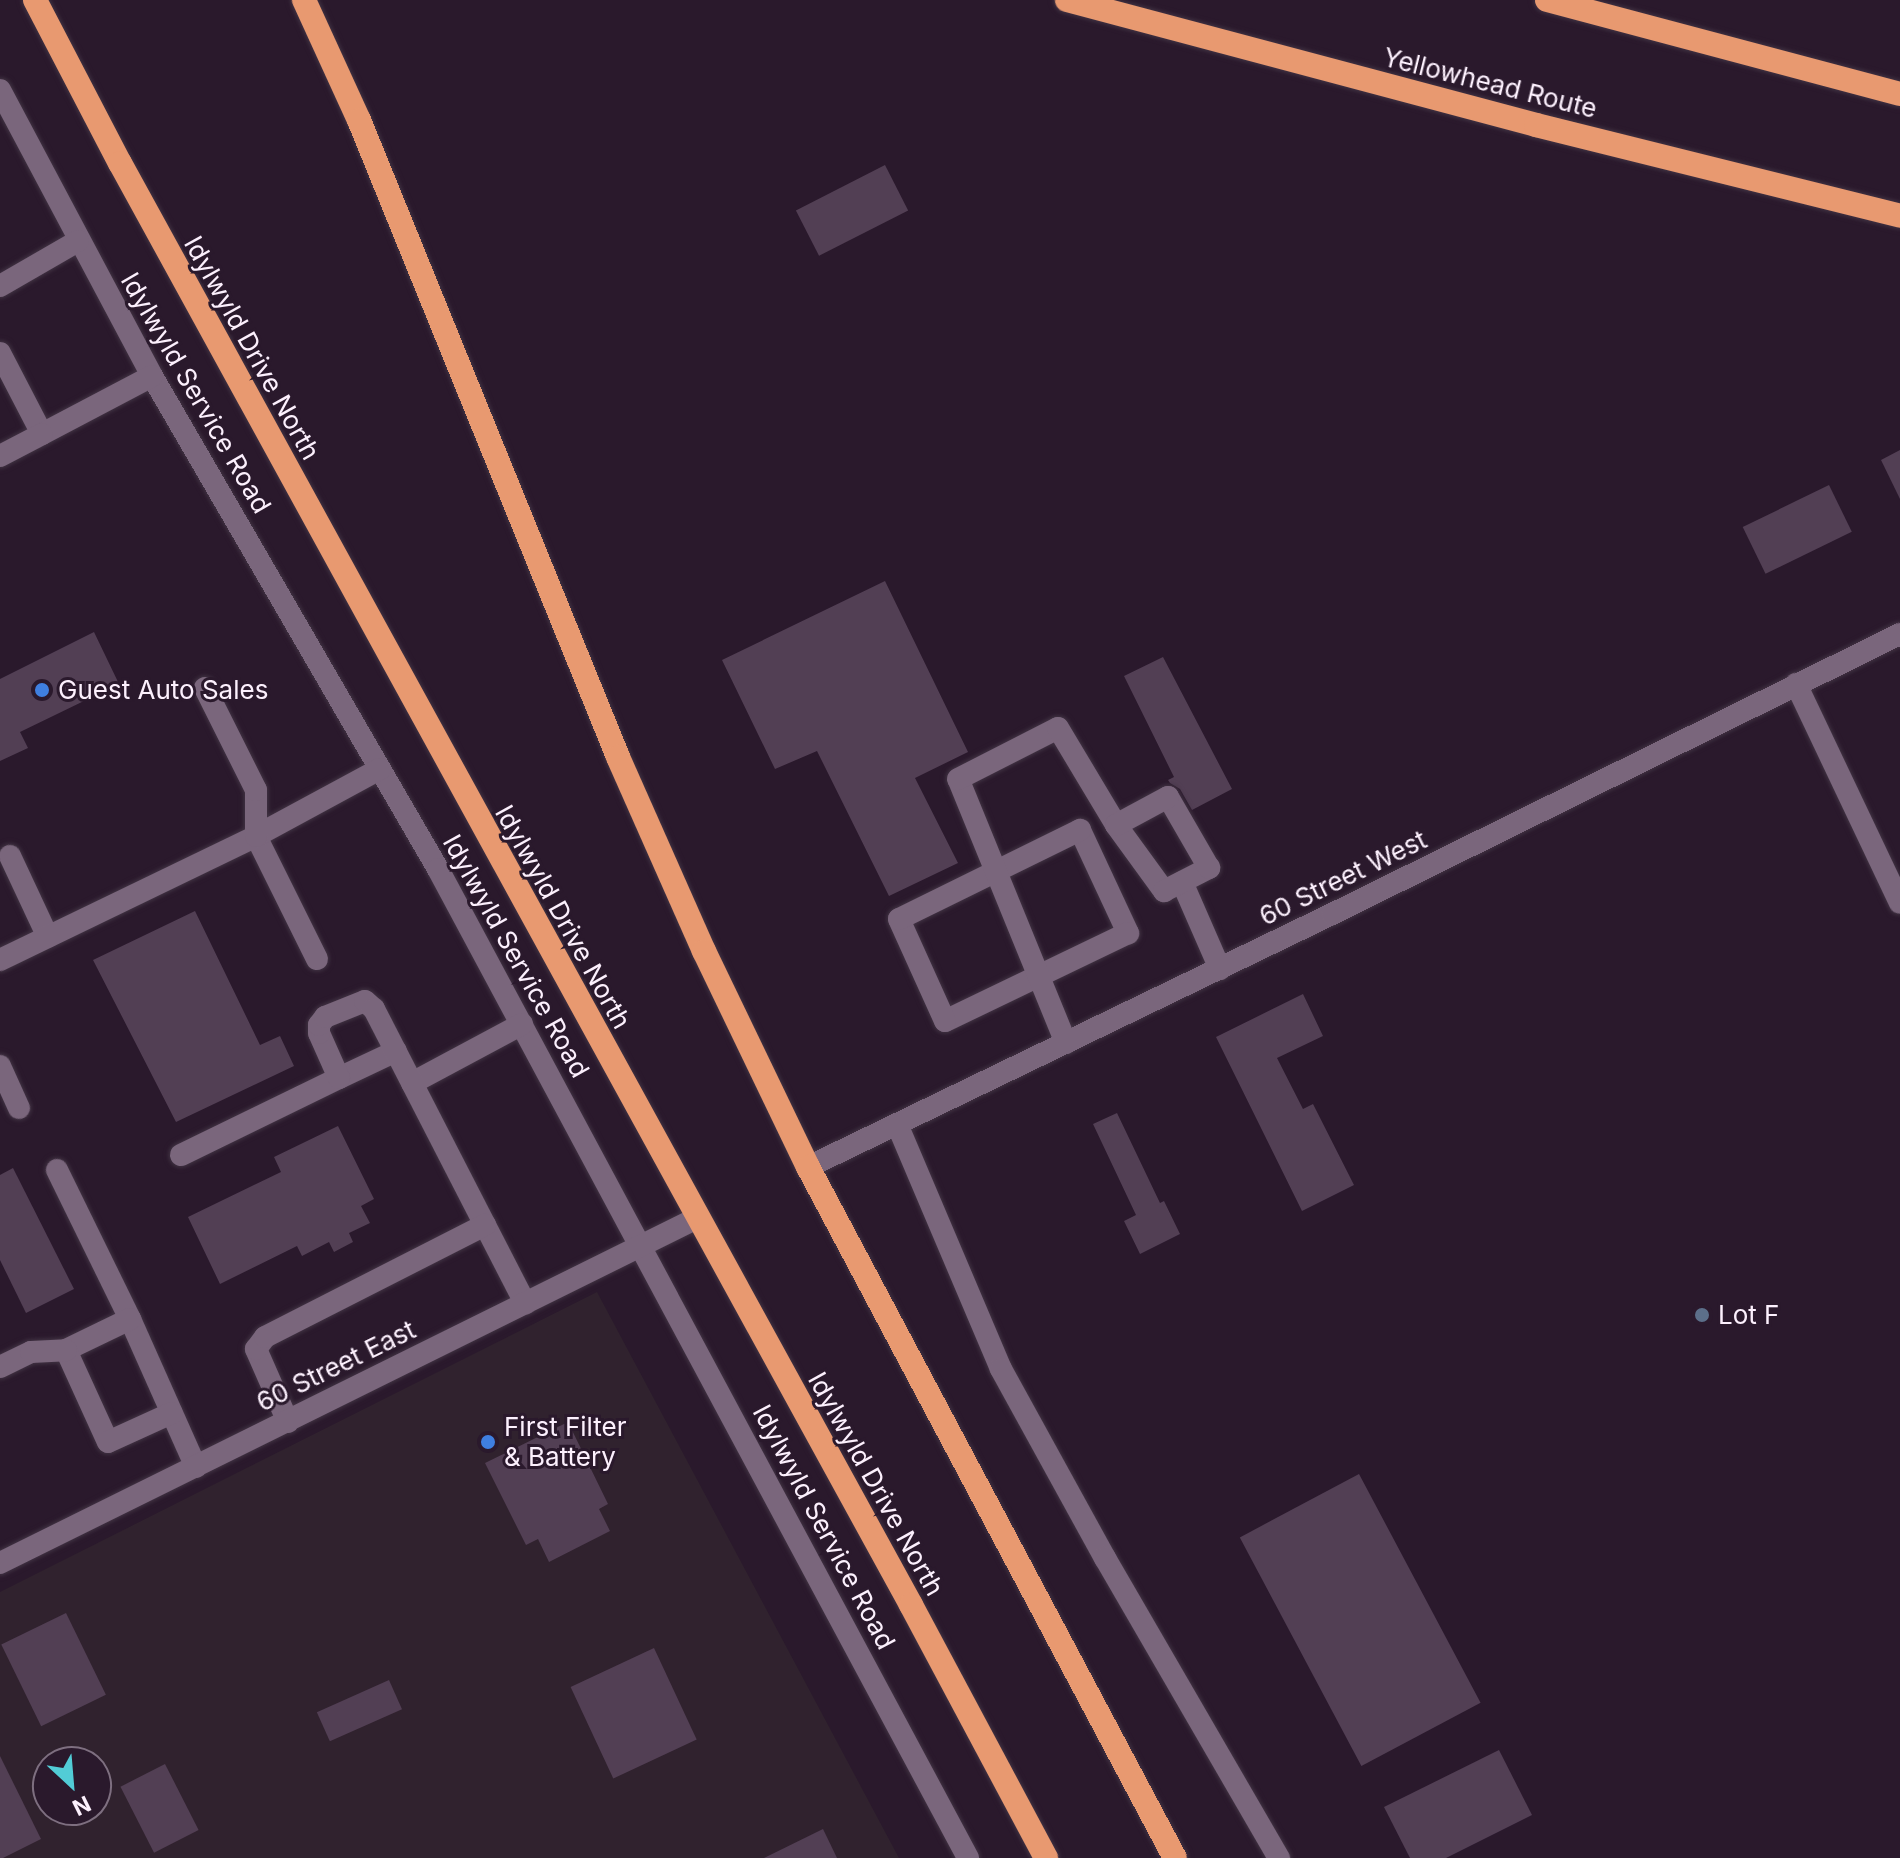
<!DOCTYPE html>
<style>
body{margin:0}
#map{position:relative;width:1900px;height:1858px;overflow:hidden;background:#2a192c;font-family:Inter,sans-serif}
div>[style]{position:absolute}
.industrial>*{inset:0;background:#30222e}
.building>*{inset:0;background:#523f54;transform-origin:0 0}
.roads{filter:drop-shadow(0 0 2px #413343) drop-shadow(0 0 2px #413343)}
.minor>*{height:22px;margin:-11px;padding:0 11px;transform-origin:11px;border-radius:11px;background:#7a667c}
.highway>*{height:24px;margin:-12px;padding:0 12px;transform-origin:12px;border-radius:12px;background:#e89970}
.dots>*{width:22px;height:22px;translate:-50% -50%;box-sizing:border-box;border:4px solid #2a192c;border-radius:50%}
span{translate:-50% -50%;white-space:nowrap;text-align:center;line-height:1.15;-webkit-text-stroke:6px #2a192c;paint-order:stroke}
.street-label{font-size:26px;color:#fcf0fd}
.poi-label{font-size:26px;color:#fcf0fd}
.left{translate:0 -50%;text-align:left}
.north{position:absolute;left:32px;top:1746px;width:80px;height:80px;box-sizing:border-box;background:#2a192c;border:2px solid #7e6f80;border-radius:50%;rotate:154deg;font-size:22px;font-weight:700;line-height:32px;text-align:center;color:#fcf0fd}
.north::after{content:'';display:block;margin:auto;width:28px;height:36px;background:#52ccd6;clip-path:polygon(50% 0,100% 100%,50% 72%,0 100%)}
</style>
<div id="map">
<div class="industrial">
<i style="clip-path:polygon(evenodd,597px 1292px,899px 1858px,0 1858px,0 1592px,597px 1292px,48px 1762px,96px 1762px,96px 1810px,48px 1810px,48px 1762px)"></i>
</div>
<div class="building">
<i style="left:885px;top:165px;width:51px;height:100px;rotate:63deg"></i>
<i style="clip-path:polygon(1900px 450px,1900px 499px,1881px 460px)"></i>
<i style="left:1829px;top:485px;width:52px;height:96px;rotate:64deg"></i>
<i style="clip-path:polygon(885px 581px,968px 752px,915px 778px,958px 863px,889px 896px,817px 751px,775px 769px,722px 660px)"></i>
<i style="clip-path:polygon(94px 632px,119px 684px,20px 732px,28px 748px,0 761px,0 679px)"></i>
<i style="clip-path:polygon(1163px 657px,1232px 789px,1192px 810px,1180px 789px,1170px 783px,1168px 780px,1174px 777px,1124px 676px)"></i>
<i style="clip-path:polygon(195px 911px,260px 1045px,280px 1036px,294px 1066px,176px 1122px,93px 960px)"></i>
<i style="clip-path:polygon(1303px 994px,1323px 1036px,1277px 1058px,1303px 1109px,1313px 1104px,1354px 1185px,1302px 1211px,1216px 1037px)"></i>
<i style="clip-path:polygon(1117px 1113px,1160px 1203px,1164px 1201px,1180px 1234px,1140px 1254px,1124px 1221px,1136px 1215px,1093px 1124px)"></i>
<i style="clip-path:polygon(338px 1126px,374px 1199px,361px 1206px,370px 1223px,349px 1233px,353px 1242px,334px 1252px,329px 1242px,302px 1256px,297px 1246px,220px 1284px,188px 1217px,281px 1172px,274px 1157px)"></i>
<i style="clip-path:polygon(13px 1168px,74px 1289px,26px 1313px,0 1260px,0 1175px)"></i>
<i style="clip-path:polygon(568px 1422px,608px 1504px,599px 1509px,610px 1531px,549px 1562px,538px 1539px,526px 1545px,485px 1463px)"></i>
<i style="left:1359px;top:1474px;width:259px;height:135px;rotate:62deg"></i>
<i style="left:66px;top:1613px;width:91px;height:72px;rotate:64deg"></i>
<i style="left:654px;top:1648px;width:101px;height:92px;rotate:65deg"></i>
<i style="left:389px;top:1680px;width:32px;height:79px;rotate:66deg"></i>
<i style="clip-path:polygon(1499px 1750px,1532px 1815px,1446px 1858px,1410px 1858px,1384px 1807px)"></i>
<i style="clip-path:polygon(0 1756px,41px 1839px,3px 1858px,0 1858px)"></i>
<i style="left:165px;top:1764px;width:74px;height:50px;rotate:63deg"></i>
<i style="clip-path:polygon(823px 1829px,837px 1858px,764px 1858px)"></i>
</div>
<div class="roads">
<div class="minor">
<i style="left:0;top:90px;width:324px;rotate:62deg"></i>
<i style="left:152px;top:376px;width:570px;rotate:59.88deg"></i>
<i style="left:438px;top:869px;width:1122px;rotate:61.81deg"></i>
<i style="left:0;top:286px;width:90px;rotate:-30deg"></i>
<i style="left:0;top:353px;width:91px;rotate:62.6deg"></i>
<i style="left:42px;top:434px;width:124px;rotate:-27.8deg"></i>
<i style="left:0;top:456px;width:47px;rotate:-27.6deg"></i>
<i style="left:1796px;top:684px;width:242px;rotate:64.6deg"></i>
<i style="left:1080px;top:830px;width:114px;rotate:65deg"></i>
<i style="left:1128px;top:933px;width:203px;rotate:154.3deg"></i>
<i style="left:945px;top:1021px;width:112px;rotate:-114.3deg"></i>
<i style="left:899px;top:919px;width:202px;rotate:-26.2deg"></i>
<i style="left:10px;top:856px;width:89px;rotate:64.9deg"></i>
<i style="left:1182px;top:882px;width:95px;rotate:66.4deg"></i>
<i style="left:317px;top:959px;width:137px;rotate:-116.4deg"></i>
<i style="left:256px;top:836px;width:141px;rotate:-28.4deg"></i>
<i style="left:0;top:960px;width:284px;rotate:-25.8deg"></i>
<i style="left:256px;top:836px;width:46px;rotate:-90deg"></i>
<i style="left:256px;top:790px;width:114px;rotate:-116.6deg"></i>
<i style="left:1066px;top:1043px;width:285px;rotate:-112.2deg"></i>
<i style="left:958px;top:779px;width:112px;rotate:-27deg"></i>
<i style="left:1058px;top:728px;width:113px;rotate:59.1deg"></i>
<i style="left:1116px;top:825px;width:82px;rotate:54deg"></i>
<i style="left:1164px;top:891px;width:51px;rotate:-27.1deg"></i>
<i style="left:1209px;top:868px;width:82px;rotate:-120deg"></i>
<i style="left:1168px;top:797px;width:59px;rotate:151.7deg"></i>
<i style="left:0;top:1066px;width:46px;rotate:65.7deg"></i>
<i style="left:339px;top:1078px;width:63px;rotate:-25.3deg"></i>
<i style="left:412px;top:1083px;width:125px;rotate:-28.2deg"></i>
<i style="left:897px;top:1124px;width:266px;rotate:67deg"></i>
<i style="left:1001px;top:1369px;width:216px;rotate:61.2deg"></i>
<i style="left:1105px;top:1558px;width:347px;rotate:59.9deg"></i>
<i style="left:181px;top:1155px;width:176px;rotate:-26deg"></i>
<i style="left:339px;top:1078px;width:49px;rotate:-114deg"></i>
<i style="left:319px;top:1033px;width:8px;rotate:-90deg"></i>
<i style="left:319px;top:1025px;width:10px;rotate:-53deg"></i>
<i style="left:325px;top:1017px;width:43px;rotate:-21.8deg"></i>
<i style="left:365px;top:1001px;width:12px;rotate:42deg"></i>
<i style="left:374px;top:1009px;width:331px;rotate:62.8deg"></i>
<i style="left:808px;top:1167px;width:582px;rotate:-25.77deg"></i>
<i style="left:1332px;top:914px;width:633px;rotate:-26.24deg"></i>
<i style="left:57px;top:1170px;width:166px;rotate:63.9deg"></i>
<i style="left:130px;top:1319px;width:162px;rotate:66deg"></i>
<i style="left:130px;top:1319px;width:71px;rotate:154.2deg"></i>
<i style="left:66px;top:1350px;width:101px;rotate:65.5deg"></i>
<i style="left:108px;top:1442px;width:70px;rotate:-24.4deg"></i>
<i style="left:0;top:1367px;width:34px;rotate:-26deg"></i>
<i style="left:31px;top:1352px;width:35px;rotate:-3deg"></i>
<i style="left:288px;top:1422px;width:80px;rotate:-113.7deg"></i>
<i style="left:256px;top:1349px;width:15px;rotate:-53deg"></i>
<i style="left:265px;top:1337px;width:247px;rotate:-27deg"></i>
<i style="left:0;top:1563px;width:778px;rotate:-26.33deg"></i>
</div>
<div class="highway">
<i style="left:35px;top:0;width:184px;rotate:62.5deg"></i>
<i style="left:120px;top:163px;width:1645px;rotate:61.25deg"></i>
<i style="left:911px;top:1605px;width:287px;rotate:61.9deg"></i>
<i style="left:304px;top:0;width:132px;rotate:65.4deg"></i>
<i style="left:359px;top:120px;width:688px;rotate:67.87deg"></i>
<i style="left:618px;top:757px;width:212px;rotate:66.1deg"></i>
<i style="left:704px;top:951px;width:240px;rotate:64.3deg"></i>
<i style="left:808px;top:1167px;width:782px;rotate:62.03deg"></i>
<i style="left:1067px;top:0;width:485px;rotate:14.9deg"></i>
<i style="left:1536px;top:125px;width:375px;rotate:14deg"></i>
<i style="left:1547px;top:0;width:365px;rotate:14.9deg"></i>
</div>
</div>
<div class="dots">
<i style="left:42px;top:690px;background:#3f7fe0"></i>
<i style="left:1702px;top:1315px;background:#5c6f8a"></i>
<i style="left:488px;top:1442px;background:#3f7fe0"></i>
</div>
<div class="street-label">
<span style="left:1490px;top:83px;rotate:14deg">Yellowhead Route</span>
<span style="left:252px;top:348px;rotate:61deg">Idylwyld Drive North</span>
<span style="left:196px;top:393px;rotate:60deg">Idylwyld Service Road</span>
<span style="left:1343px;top:878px;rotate:-26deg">60 Street West</span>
<span style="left:563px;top:917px;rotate:61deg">Idylwyld Drive North</span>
<span style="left:516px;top:956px;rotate:61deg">Idylwyld Service Road</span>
<span style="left:336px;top:1366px;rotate:-26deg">60 Street East</span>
<span style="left:876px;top:1484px;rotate:61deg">Idylwyld Drive North</span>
<span style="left:824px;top:1527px;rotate:62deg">Idylwyld Service Road</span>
</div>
<div class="poi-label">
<span class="left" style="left:58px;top:690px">Guest Auto Sales</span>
<span class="left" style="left:1718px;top:1315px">Lot F</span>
<span class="left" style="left:504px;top:1442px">First Filter<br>&amp; Battery</span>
</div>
<div class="north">N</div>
</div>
